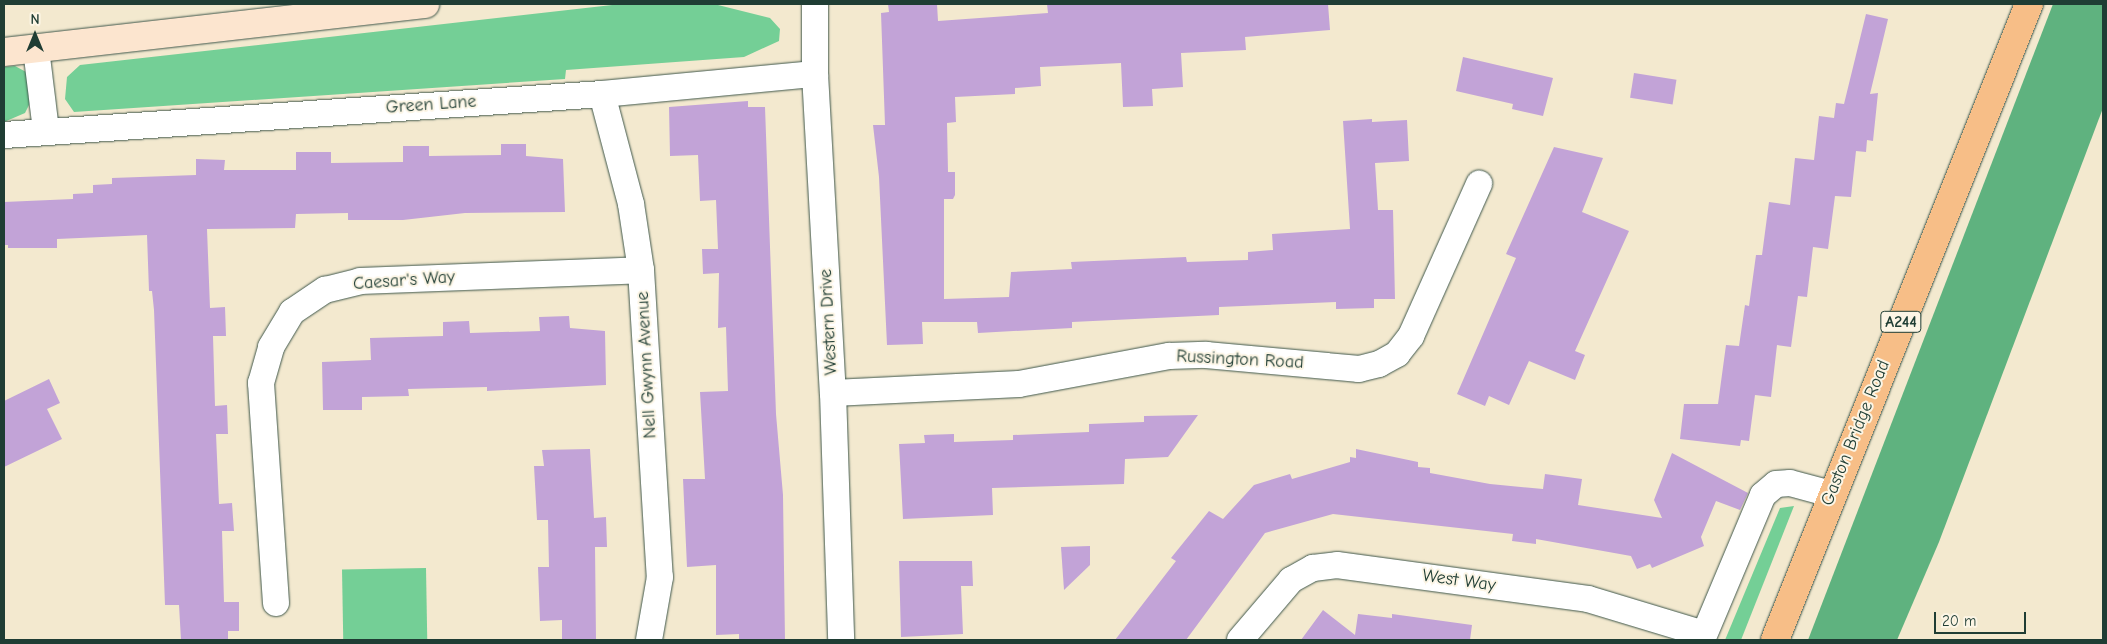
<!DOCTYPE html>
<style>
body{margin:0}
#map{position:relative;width:2107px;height:644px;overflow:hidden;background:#f3e9cf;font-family:"Comic Neue",sans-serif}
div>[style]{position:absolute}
.green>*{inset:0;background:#74cf96;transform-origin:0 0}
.forest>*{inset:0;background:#5fb27f}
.building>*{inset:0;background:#c2a3d7;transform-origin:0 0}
.roads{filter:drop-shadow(0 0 1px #3f574b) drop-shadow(0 0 1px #3f574b)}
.minor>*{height:26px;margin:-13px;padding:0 13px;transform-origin:13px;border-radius:13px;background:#fff}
.secondary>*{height:28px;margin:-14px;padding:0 14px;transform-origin:14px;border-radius:14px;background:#fce5cf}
.primary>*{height:28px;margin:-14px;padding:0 14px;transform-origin:14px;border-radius:14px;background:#f7be87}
span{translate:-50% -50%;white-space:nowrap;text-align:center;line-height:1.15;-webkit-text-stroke:4px #fcf5e5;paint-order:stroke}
.shield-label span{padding:1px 4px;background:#fcf5e5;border:1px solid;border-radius:4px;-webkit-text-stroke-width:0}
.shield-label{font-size:16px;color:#1f3d34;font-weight:700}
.street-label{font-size:18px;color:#1f3d34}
.frame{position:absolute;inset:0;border:5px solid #1f3d34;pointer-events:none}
.north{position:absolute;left:10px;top:10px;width:50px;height:50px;-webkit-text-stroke:4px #fcf5e5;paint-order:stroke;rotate:0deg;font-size:14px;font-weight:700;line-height:20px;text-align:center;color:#1f3d34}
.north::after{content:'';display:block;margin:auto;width:18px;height:22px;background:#1f3d34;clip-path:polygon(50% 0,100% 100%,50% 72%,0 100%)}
.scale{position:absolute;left:1934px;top:612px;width:92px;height:22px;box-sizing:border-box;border:2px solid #1f3d34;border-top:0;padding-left:6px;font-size:15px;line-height:18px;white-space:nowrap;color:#1f3d34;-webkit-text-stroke:4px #fcf5e5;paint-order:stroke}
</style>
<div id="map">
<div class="green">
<i style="clip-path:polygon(621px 4px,714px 4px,770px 18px,780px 29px,779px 41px,744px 57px,566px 70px,565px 79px,74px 112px,65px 99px,67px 77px,80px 65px)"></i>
<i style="clip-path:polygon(15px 66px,28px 73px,33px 97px,25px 113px,4px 122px,4px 67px)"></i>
<i style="clip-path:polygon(1794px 506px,1741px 640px,1725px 640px,1780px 508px)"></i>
<i style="left:426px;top:568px;width:72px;height:84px;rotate:89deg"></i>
</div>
<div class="forest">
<i style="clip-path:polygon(2053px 4px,2103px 4px,2103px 108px,1939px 542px,1897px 640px,1808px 640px)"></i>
</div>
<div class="building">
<i style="clip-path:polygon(888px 4px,937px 4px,938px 21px,1048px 13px,1047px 4px,1328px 4px,1330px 30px,1245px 37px,1246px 50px,1181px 53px,1183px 87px,1152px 89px,1153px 106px,1123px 107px,1121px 63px,1040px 67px,1041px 86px,1015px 88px,1015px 94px,955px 97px,956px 122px,947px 123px,948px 172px,955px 172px,955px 195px,953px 199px,944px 199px,944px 299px,1009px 297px,1011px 272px,1072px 269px,1071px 262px,1186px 257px,1187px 262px,1248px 260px,1248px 252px,1273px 250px,1272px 234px,1350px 229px,1343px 121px,1372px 119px,1372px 122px,1407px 120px,1409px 161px,1375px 163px,1378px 210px,1393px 210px,1395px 299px,1374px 299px,1374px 308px,1336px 309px,1336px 302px,1219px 307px,1219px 315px,1072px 322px,1072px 328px,978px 333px,977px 322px,922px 322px,923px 344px,887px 345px,879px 177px,873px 125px,885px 125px,881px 13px,889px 12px)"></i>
<i style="clip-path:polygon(1866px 14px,1888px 19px,1870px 94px,1878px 93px,1873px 141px,1867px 140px,1866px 152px,1856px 151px,1851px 197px,1835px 196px,1828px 249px,1813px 247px,1807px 297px,1798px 296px,1791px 347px,1777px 345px,1771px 397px,1755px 395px,1749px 441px,1741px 440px,1740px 446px,1680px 439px,1684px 404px,1718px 404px,1726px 345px,1739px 346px,1745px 305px,1749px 306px,1756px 255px,1762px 255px,1769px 202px,1790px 205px,1795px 158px,1814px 160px,1819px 116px,1834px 118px,1836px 103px,1844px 104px)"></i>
<i style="clip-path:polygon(1463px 57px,1553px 78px,1543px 116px,1512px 109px,1513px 104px,1456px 91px)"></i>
<i style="left:1634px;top:73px;width:43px;height:25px;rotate:9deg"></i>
<i style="clip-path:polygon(748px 101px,748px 107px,765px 107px,776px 414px,783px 495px,785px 640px,739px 640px,739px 634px,716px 635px,716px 565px,687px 567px,683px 479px,705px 479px,700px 392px,728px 391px,726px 327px,718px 328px,719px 273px,703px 274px,702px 249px,718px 249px,716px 200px,700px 201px,698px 155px,670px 156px,669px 107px)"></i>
<i style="clip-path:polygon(501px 144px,526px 144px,526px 156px,563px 159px,565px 212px,465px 213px,403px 220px,348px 220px,348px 213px,296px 214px,295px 228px,207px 229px,210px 308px,225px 307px,226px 336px,213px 336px,215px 406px,227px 405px,228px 434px,216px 434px,219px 504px,232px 503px,234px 531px,222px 531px,224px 602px,239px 602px,239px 631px,228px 631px,228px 640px,181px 640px,179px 605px,165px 605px,154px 310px,152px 291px,149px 291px,147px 235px,57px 239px,57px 248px,8px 248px,8px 245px,4px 245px,4px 202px,73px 199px,73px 194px,93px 193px,93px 185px,112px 184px,112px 178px,196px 175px,196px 159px,225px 160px,224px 170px,296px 170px,296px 152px,331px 152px,331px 163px,403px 162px,403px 146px,429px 146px,429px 156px,501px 155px)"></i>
<i style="clip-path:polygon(1554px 147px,1603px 158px,1582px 212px,1629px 231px,1575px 351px,1585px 355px,1575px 380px,1529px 361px,1509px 405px,1489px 396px,1485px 406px,1457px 394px,1516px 258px,1506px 254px)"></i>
<i style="clip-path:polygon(569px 316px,570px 328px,605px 331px,606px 385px,487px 391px,487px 387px,408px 389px,409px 396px,362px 397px,362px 410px,323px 410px,322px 362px,371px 360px,370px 338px,443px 336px,443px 322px,469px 321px,470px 333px,540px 331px,539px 317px)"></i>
<i style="clip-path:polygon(49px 379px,60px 403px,47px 409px,62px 439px,4px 467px,4px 401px)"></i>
<i style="clip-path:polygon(1198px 415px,1168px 457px,1125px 459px,1124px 484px,992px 488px,993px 515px,903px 519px,899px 444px,925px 443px,924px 435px,954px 434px,954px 442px,1013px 440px,1013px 435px,1089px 432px,1089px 424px,1144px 422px,1144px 416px)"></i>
<i style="clip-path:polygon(590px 449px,594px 518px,606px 517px,607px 547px,595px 547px,596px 640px,562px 640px,562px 620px,540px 621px,538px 567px,549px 567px,548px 520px,537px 520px,534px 466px,544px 466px,542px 450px)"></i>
<i style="clip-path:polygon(1356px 449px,1418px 462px,1418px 467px,1430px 468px,1430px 473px,1490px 484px,1543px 489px,1545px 474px,1582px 479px,1578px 505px,1662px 518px,1654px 500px,1672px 453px,1748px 493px,1740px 510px,1716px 501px,1701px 537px,1704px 546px,1652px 568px,1650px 564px,1637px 569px,1631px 556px,1536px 539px,1536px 544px,1512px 541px,1513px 534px,1333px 514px,1265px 533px,1186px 640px,1115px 640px,1176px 561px,1171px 558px,1209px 511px,1223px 519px,1254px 485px,1290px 474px,1292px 479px,1350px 462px,1350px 457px,1356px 458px)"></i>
<i style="clip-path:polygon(1090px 546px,1090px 565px,1064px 590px,1061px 547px)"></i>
<i style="clip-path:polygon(899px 561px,972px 561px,973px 586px,961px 586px,963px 634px,901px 637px)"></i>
<i style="clip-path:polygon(1323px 610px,1355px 635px,1358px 614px,1392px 618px,1392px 614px,1472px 625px,1470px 640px,1301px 640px)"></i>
</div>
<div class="roads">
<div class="minor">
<i style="left:815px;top:4px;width:70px;rotate:90deg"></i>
<i style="left:815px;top:74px;width:320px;rotate:86.8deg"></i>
<i style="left:833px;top:393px;width:247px;rotate:88.1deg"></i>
<i style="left:36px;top:49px;width:82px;rotate:83deg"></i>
<i style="left:602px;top:94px;width:114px;rotate:75.2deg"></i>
<i style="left:631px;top:204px;width:67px;rotate:81.4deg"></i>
<i style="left:641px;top:270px;width:308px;rotate:86.5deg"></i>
<i style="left:660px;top:577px;width:64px;rotate:99.9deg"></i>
<i style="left:4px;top:135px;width:599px;rotate:-3.92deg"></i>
<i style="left:602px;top:94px;width:214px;rotate:-5.4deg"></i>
<i style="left:833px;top:393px;width:186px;rotate:-2.8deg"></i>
<i style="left:1019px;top:384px;width:153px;rotate:-10.6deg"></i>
<i style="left:1169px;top:356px;width:37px;rotate:-2deg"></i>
<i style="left:1206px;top:355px;width:154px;rotate:5.2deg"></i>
<i style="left:1359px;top:369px;width:21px;rotate:-14deg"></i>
<i style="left:1379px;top:364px;width:21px;rotate:-29deg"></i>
<i style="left:1397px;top:354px;width:23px;rotate:-52deg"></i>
<i style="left:1411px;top:336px;width:167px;rotate:-65.9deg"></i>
<i style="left:276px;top:603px;width:221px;rotate:-93.9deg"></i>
<i style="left:261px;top:383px;width:37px;rotate:-74deg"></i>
<i style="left:271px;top:347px;width:41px;rotate:-59deg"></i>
<i style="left:292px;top:312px;width:40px;rotate:-34deg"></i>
<i style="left:325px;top:290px;width:36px;rotate:-14deg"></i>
<i style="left:360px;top:281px;width:281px;rotate:-2.2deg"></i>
<i style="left:1240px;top:640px;width:79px;rotate:-49.6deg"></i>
<i style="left:1291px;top:580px;width:25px;rotate:-29deg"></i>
<i style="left:1313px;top:568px;width:24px;rotate:-7deg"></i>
<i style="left:1337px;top:565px;width:253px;rotate:7.7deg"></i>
<i style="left:1588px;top:599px;width:121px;rotate:16.8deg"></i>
<i style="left:1702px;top:640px;width:157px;rotate:-67.2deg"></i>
<i style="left:1763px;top:495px;width:17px;rotate:-40deg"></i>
<i style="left:1776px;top:484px;width:14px;rotate:-4deg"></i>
<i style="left:1790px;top:483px;width:42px;rotate:15deg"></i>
</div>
<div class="secondary">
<i style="left:4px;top:52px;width:424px;rotate:-6.5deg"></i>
</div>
<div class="primary">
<i style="left:1775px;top:640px;width:685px;rotate:-68.23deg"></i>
</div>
</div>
<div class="shield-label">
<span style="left:1901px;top:322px">A244</span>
</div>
<div class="street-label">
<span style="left:431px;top:105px;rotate:-4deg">Green Lane</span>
<span style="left:404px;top:281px;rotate:-4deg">Caesar's Way</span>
<span style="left:829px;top:322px;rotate:-93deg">Western Drive</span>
<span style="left:1240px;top:360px;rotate:3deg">Russington Road</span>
<span style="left:647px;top:365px;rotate:-93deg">Nell Gwynn Avenue</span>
<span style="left:1856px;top:433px;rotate:-68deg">Gaston Bridge Road</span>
<span style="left:1459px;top:581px;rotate:8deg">West Way</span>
</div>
<div class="frame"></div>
<div class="north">N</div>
<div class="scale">20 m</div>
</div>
